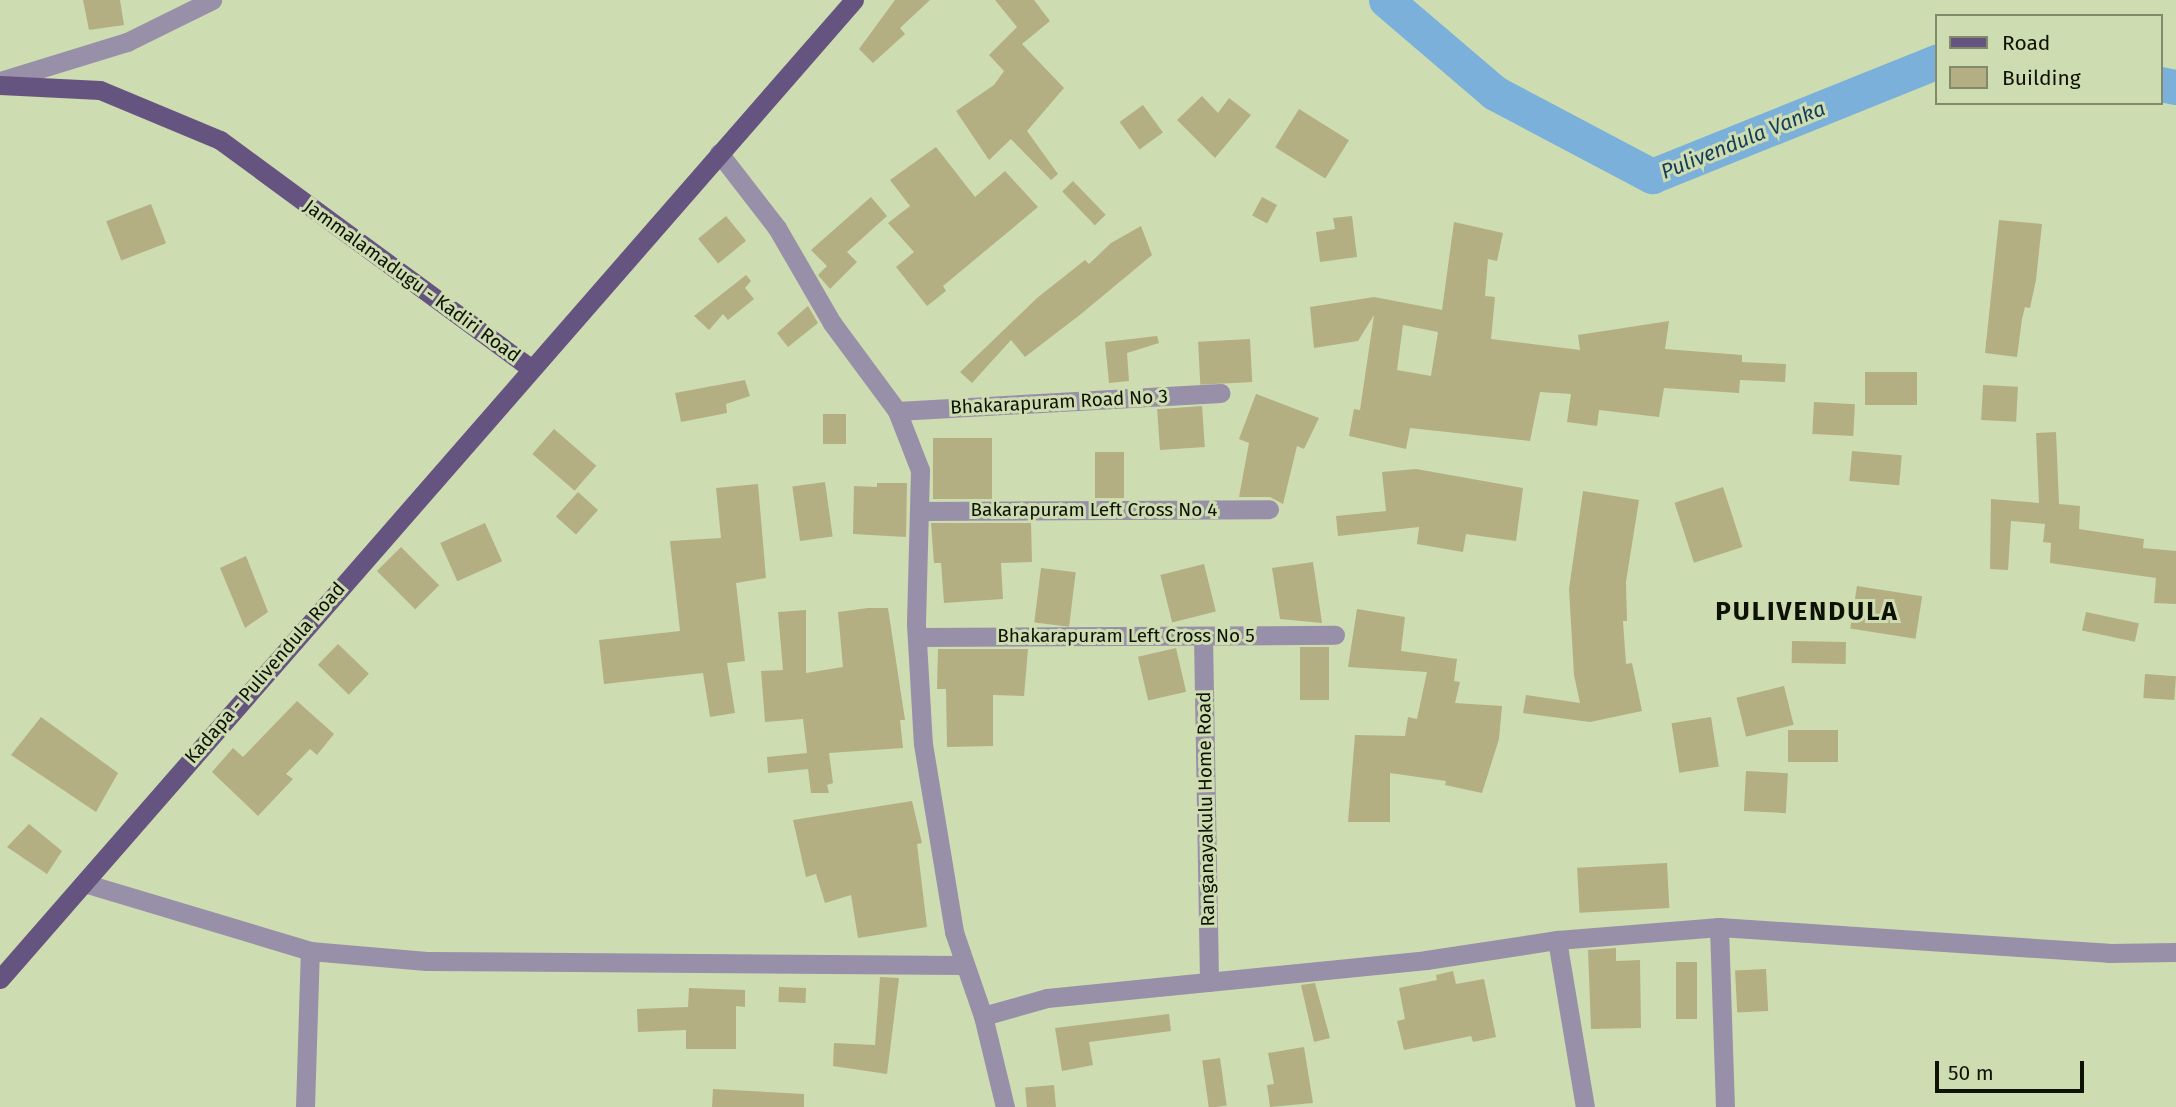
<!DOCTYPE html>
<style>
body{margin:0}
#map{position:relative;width:2176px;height:1107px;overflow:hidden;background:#cedcb1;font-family:"Fira Sans",sans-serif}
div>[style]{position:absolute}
.river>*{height:35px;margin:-17.5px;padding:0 17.5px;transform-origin:17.5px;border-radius:17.5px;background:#7ab0da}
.building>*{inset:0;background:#b3af83;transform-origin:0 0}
.minor>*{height:19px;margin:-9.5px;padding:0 9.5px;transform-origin:9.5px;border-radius:9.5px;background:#988fa8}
.primary>*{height:19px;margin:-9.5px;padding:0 9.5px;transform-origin:9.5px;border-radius:9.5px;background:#665480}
span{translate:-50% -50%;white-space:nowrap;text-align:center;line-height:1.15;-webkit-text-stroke:6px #cedcb1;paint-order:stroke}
.street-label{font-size:19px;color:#0e1204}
.water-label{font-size:21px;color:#123c59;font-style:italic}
.district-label{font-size:26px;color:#0e1204;font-weight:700;letter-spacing:2px}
.legend{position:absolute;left:1935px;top:14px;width:228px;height:91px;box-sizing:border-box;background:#cedcb1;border:2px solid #818b6c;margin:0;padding:9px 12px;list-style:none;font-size:21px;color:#0e1204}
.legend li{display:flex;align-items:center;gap:14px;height:35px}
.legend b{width:35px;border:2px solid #818b6c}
.scale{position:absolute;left:1935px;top:1061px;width:149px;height:32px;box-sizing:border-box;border:4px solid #0e1204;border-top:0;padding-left:9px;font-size:21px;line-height:24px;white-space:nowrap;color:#0e1204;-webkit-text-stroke:5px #cedcb1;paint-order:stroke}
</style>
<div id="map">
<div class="river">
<i style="left:1386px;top:0;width:143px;rotate:40.5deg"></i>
<i style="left:1495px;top:93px;width:178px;rotate:27.9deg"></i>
<i style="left:1652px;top:176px;width:306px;rotate:-21.9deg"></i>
<i style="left:2160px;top:84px;width:16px;rotate:11deg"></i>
</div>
<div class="building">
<i style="clip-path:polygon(83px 0,120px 0,124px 25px,89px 30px)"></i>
<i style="clip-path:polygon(895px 0,930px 0,900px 28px,905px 34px,873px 63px,859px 49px)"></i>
<i style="clip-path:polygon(995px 0,1034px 0,1050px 21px,1022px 44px,1064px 88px,1027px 131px,1058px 174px,1051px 180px,1011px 139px,989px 160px,956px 111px,994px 85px,1004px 71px,989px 55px,1017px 27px)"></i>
<i style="clip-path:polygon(1202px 96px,1218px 113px,1229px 98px,1251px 115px,1215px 158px,1177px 120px)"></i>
<i style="left:1143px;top:105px;width:34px;height:29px;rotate:54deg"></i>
<i style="left:1299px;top:109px;width:59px;height:45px;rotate:32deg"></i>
<i style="clip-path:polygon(936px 147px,975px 197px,1005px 171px,1038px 207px,943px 286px,946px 291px,927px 306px,896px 267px,914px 252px,888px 223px,910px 206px,890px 180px)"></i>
<i style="left:1073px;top:181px;width:47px;height:15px;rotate:46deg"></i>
<i style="clip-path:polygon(871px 197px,887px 216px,847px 252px,857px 262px,830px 289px,818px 275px,827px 266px,811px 250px)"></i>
<i style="left:1262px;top:197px;width:17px;height:21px;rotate:28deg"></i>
<i style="left:151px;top:204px;width:42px;height:48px;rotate:69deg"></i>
<i style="left:726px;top:216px;width:32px;height:36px;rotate:51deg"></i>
<i style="clip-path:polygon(1352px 216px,1357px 257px,1320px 262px,1316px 232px,1335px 229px,1333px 218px)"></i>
<i style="clip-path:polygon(1999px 220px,2042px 224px,2036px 280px,2030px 308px,2025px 307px,2022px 319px,2017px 357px,1985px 353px)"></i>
<i style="clip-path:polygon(evenodd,1454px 222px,1503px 233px,1497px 261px,1488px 259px,1485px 296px,1495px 297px,1491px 339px,1580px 350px,1578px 335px,1669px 321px,1665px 349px,1742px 355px,1742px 362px,1786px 364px,1785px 382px,1740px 380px,1739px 393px,1664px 388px,1659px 417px,1599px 410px,1597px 426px,1567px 422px,1571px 394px,1540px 392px,1530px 441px,1410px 428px,1406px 449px,1349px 436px,1354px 409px,1360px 410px,1374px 315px,1358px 341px,1314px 348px,1310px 307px,1374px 297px,1442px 310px,1454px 222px,1403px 325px,1438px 332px,1431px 376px,1397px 370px,1403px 325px)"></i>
<i style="clip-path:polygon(1141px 226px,1152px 255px,1081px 314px,1025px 357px,1011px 340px,972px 383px,960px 372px,1037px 298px,1085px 260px,1089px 264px,1111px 243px)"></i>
<i style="clip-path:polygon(746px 275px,751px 281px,745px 288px,754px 299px,728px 320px,723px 314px,709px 330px,694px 316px)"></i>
<i style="clip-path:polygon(808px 306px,818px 323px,788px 347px,777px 333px)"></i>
<i style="clip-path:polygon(1157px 336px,1159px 343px,1127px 353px,1129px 381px,1109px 383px,1105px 342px)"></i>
<i style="left:1250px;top:339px;width:43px;height:52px;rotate:87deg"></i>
<i style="left:1865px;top:372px;width:52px;height:33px"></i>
<i style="clip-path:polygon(745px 380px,750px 396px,726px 404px,727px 413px,681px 422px,675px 393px)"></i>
<i style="left:1983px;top:385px;width:35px;height:35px;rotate:3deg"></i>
<i style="clip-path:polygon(1256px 394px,1319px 418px,1304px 449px,1297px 446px,1283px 504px,1270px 497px,1239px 497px,1249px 443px,1239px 439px)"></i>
<i style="left:1814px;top:402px;width:41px;height:32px;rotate:3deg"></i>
<i style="left:1202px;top:406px;width:41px;height:45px;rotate:86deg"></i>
<i style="left:823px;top:414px;width:23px;height:30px"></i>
<i style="left:554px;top:429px;width:56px;height:33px;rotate:41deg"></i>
<i style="clip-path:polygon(2056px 432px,2059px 504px,2080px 506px,2079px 529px,2144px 539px,2143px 548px,2176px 551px,2176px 604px,2154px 603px,2156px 578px,2050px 563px,2051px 543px,2043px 542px,2045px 524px,2011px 521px,2008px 570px,1990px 569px,1991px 499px,2039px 503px,2036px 433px)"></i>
<i style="left:933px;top:438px;width:59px;height:61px"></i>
<i style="left:1852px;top:451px;width:50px;height:30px;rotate:5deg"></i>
<i style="left:1095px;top:452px;width:29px;height:46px"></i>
<i style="clip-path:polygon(1416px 469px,1523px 488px,1516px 541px,1466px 534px,1463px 552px,1417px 544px,1419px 527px,1338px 536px,1336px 516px,1386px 511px,1382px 472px)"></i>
<i style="left:825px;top:482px;width:55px;height:33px;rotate:82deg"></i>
<i style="clip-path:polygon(877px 483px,907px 483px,906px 537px,853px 534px,854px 486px,877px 487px)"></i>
<i style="clip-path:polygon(758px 484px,766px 578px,736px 583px,745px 661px,727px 663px,735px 713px,710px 717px,703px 673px,604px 684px,599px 640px,680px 631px,670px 541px,721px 538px,716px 488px)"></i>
<i style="left:1723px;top:487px;width:63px;height:51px;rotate:72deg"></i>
<i style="clip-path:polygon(1583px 491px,1639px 500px,1626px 582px,1627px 621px,1623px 621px,1626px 664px,1632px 663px,1642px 711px,1590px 722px,1523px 713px,1526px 695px,1580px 703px,1574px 675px,1569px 589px)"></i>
<i style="left:578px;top:492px;width:27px;height:33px;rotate:42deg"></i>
<i style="left:485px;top:523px;width:42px;height:49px;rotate:66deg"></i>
<i style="clip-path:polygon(931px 523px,1031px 523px,1032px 562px,1001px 563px,1003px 599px,944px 603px,941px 563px,934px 563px)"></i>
<i style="left:401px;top:547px;width:54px;height:34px;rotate:45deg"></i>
<i style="clip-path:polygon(246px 556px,268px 612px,245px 628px,220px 568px)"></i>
<i style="clip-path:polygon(1313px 562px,1322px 623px,1280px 619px,1272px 568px)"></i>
<i style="left:1204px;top:564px;width:49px;height:45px;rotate:76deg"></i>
<i style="left:1041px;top:568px;width:35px;height:55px;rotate:7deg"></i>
<i style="left:1857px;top:586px;width:66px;height:43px;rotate:9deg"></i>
<i style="clip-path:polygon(868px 608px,888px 608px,905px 720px,900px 720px,903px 748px,829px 753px,833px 783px,827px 785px,829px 793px,811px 793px,808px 769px,768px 773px,767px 757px,807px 753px,803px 719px,765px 722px,761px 671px,783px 670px,778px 612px,806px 610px,806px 673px,843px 667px,838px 612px)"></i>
<i style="clip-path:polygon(1357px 609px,1405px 617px,1401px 651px,1457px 659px,1454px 681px,1460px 682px,1455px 703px,1502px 706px,1499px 739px,1482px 793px,1445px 785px,1446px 781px,1390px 773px,1390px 822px,1348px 822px,1355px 735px,1405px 736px,1408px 717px,1417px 719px,1427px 672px,1348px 667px)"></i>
<i style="left:2086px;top:612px;width:54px;height:19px;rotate:12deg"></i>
<i style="left:1792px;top:641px;width:54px;height:22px;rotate:1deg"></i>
<i style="left:338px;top:644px;width:43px;height:29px;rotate:44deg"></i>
<i style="left:1300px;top:647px;width:29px;height:53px"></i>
<i style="left:1176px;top:648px;width:45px;height:39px;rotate:77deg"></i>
<i style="clip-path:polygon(938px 649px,1028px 649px,1024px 696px,993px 695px,993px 746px,947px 747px,946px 689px,937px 689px)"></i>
<i style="left:2145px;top:674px;width:31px;height:24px;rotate:4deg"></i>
<i style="left:1784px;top:686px;width:40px;height:49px;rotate:76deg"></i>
<i style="clip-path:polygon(297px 701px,334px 734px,317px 755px,310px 749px,286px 774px,293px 779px,258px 816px,212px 772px,233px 748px,243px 757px)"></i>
<i style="clip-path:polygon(41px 717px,118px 773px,96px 812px,11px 755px)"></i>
<i style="left:1711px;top:717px;width:50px;height:40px;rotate:81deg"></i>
<i style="left:1788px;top:730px;width:50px;height:32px"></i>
<i style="left:1746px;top:771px;width:42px;height:40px;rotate:3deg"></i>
<i style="clip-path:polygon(912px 801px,922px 843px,917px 844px,927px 927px,858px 938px,851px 895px,825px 903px,816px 874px,806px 877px,793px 820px)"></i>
<i style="clip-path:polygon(29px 824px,62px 851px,47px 874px,7px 847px)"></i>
<i style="left:1667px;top:863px;width:45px;height:90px;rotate:87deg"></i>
<i style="clip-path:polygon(1616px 948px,1616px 961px,1640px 960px,1641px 1028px,1591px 1029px,1588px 950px)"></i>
<i style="left:1676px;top:962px;width:21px;height:57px"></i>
<i style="left:1766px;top:969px;width:42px;height:31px;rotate:87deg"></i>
<i style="clip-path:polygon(1453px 971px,1456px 984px,1484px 979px,1496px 1037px,1473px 1042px,1471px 1036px,1404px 1050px,1397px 1021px,1405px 1019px,1399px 988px,1437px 980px,1436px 975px)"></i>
<i style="clip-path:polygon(880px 977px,899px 978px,887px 1074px,833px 1066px,834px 1043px,875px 1045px)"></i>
<i style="clip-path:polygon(1315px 983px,1330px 1038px,1314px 1042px,1301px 985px)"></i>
<i style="left:779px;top:987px;width:27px;height:15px;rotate:2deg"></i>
<i style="clip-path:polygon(689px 988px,745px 990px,745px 1007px,736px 1006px,736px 1049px,686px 1049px,686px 1030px,638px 1032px,637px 1009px,688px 1007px)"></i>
<i style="clip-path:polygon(1169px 1014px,1171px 1031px,1089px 1042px,1093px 1065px,1062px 1071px,1055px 1028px)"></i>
<i style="clip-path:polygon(1304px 1047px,1313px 1103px,1270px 1107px,1267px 1085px,1274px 1084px,1268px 1053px)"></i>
<i style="left:1220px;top:1058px;width:48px;height:18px;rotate:82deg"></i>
<i style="left:1054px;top:1085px;width:22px;height:29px;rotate:85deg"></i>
<i style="clip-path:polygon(713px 1089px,804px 1094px,804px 1107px,712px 1107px)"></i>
</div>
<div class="minor">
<i style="left:0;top:81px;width:133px;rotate:-17.1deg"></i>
<i style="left:127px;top:42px;width:95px;rotate:-26.3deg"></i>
<i style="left:719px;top:153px;width:95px;rotate:52.3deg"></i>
<i style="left:777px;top:228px;width:110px;rotate:59.9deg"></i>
<i style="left:832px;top:323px;width:109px;rotate:53.5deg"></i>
<i style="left:897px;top:411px;width:63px;rotate:68.7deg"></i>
<i style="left:920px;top:470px;width:154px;rotate:91.5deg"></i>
<i style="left:916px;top:624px;width:120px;rotate:86.7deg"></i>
<i style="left:923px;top:744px;width:191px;rotate:80.6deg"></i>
<i style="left:954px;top:932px;width:89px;rotate:71deg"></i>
<i style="left:983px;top:1016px;width:94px;rotate:76.4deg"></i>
<i style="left:897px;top:411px;width:324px;rotate:-3.2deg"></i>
<i style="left:919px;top:511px;width:350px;rotate:-0.3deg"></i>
<i style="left:1203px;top:636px;width:346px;rotate:89deg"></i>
<i style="left:917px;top:637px;width:418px;rotate:-0.3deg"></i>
<i style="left:84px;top:883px;width:236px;rotate:16.7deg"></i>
<i style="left:310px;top:951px;width:117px;rotate:4.9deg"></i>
<i style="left:427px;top:961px;width:535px;rotate:0.43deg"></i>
<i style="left:1719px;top:927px;width:180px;rotate:88.1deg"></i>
<i style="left:1557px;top:940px;width:169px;rotate:80.5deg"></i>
<i style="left:983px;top:1016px;width:66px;rotate:-15.7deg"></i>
<i style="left:1047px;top:998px;width:381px;rotate:-5.7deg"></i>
<i style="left:1426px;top:960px;width:133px;rotate:-8.7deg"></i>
<i style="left:1557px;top:940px;width:163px;rotate:-4.6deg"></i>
<i style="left:1719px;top:927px;width:390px;rotate:3.8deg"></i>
<i style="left:2108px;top:953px;width:68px;rotate:-0.8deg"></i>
<i style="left:305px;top:1107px;width:156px;rotate:-88.2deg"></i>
</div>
<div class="primary">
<i style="left:0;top:85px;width:100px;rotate:2.9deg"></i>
<i style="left:100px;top:90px;width:130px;rotate:22.6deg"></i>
<i style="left:220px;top:140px;width:383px;rotate:36.3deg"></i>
<i style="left:0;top:979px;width:1299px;rotate:-48.9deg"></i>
</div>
<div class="street-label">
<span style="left:412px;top:281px;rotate:36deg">Jammalamadugu - Kadiri Road</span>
<span style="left:1059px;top:402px;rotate:-3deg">Bhakarapuram Road No 3</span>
<span style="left:1094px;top:510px">Bakarapuram Left Cross No 4</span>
<span style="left:1126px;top:636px">Bhakarapuram Left Cross No 5</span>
<span style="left:265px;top:673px;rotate:-49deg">Kadapa - Pulivendula Road</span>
<span style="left:1206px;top:809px;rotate:-91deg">Ranganayakulu Home Road</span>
</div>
<div class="water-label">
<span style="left:1743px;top:140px;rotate:-22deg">Pulivendula Vanka</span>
</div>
<div class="district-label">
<span style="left:1807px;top:612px">PULIVENDULA</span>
</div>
<ul class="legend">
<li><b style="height:9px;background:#665480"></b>Road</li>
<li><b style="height:19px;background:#b3af83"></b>Building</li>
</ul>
<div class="scale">50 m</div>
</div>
